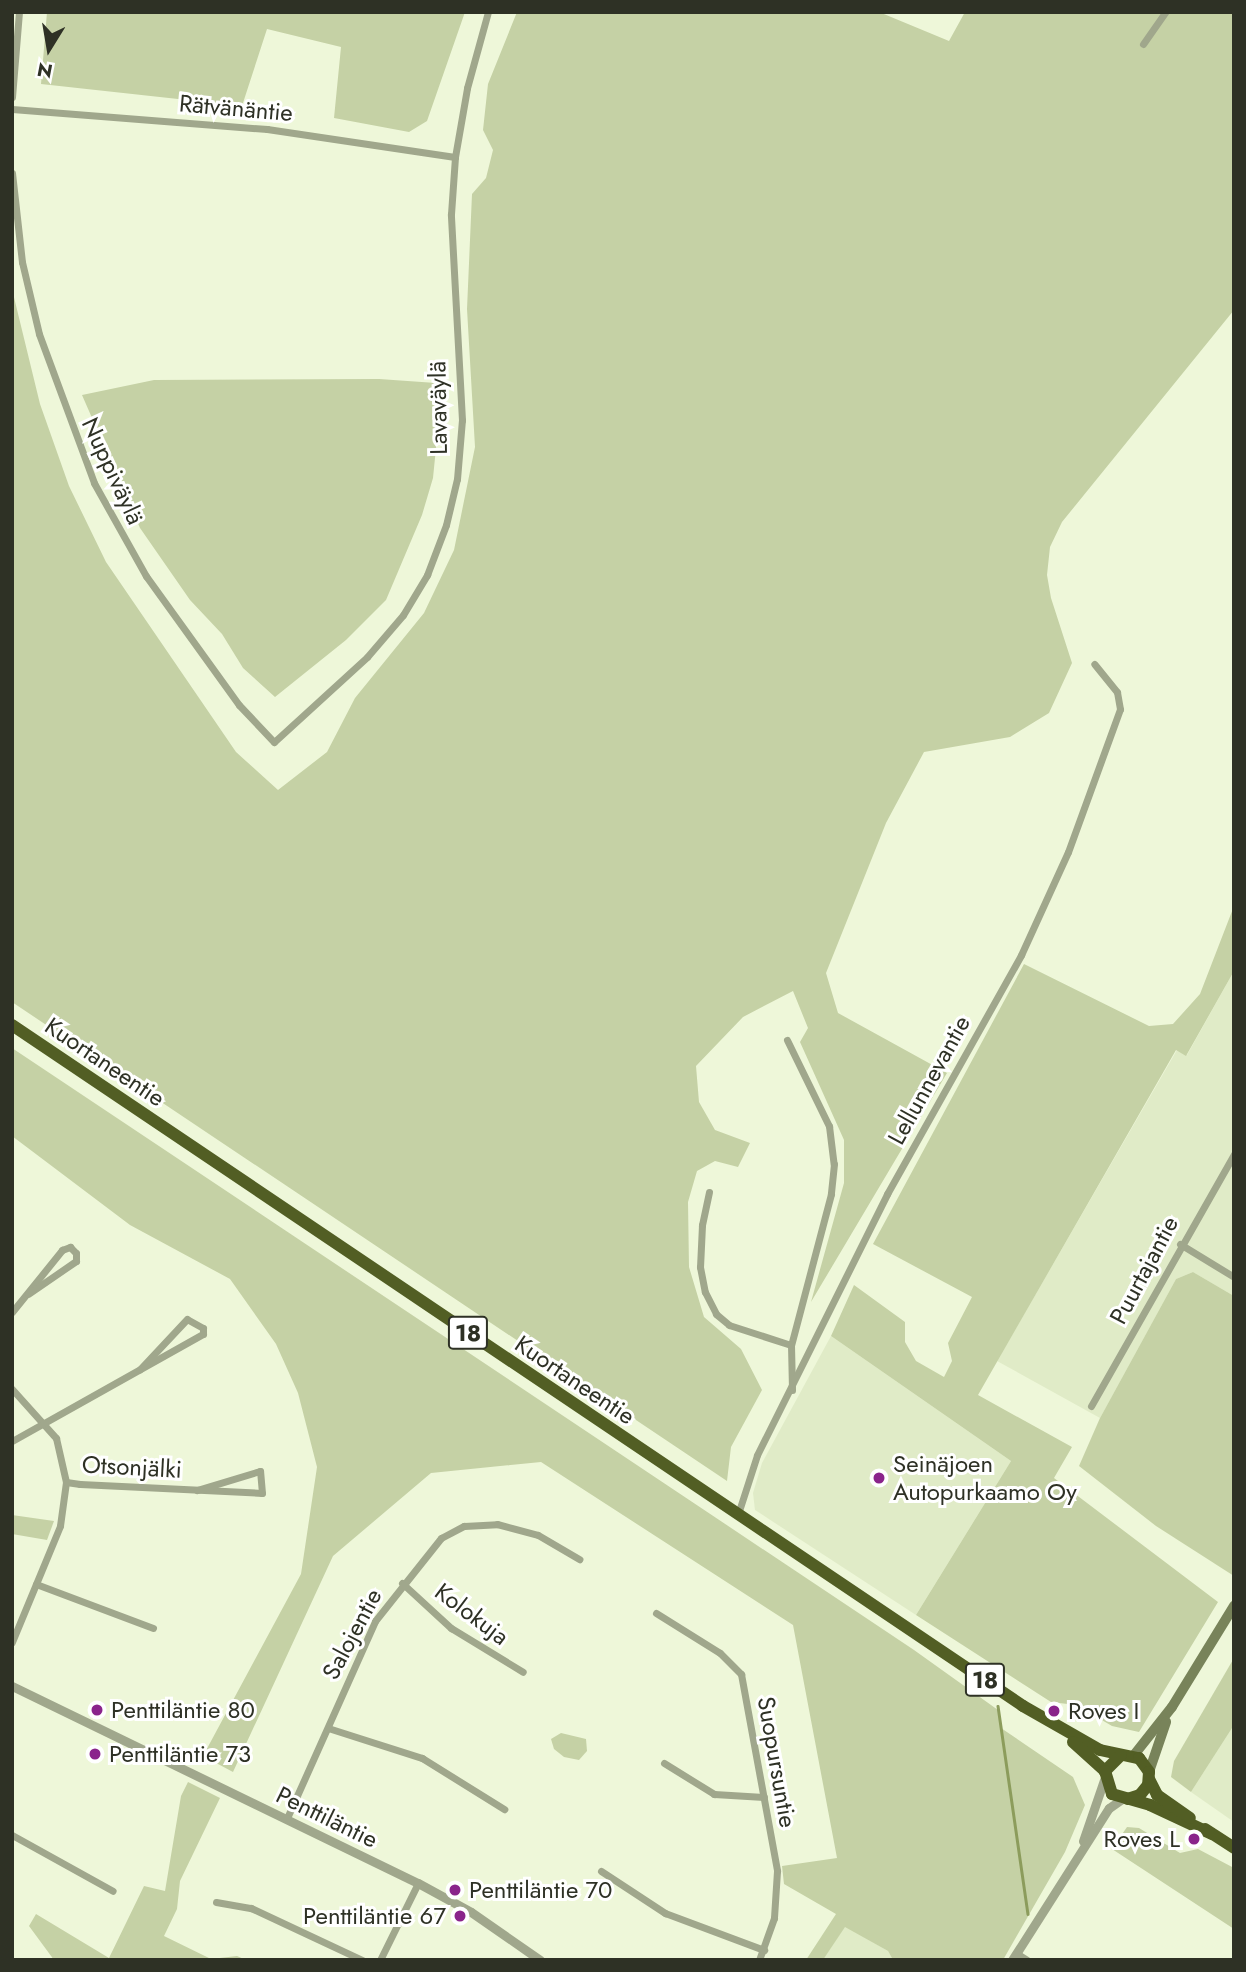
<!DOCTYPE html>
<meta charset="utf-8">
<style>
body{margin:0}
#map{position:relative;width:1246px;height:1972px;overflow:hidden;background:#eef7d9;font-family:Jost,sans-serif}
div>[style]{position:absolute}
.built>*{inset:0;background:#e0ebc7}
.green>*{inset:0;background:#c5d1a5}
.stream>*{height:2.5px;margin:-1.25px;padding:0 1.25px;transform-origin:1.25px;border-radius:1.25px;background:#8c9c5c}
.minor>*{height:7px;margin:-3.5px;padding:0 3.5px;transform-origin:3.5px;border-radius:3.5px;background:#a0a78c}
.tertiary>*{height:9px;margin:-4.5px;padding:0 4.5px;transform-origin:4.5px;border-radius:4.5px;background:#a0a78c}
.secondary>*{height:10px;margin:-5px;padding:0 5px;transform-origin:5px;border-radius:5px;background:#78835a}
.trunk>*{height:12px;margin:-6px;padding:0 6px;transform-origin:6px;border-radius:6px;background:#525e24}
.dots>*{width:19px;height:19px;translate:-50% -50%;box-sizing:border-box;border:4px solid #fff;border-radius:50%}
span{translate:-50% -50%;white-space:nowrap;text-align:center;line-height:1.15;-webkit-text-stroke:6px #fff;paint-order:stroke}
.shield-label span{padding:2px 5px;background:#fff;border:2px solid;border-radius:5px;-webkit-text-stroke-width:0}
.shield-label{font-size:23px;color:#2e3125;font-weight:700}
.street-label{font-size:24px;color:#2e3125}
.poi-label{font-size:24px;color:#2e3125}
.left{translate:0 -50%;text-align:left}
.right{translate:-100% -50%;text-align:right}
.frame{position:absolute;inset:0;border:14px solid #2e3125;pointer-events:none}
.north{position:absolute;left:14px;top:14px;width:70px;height:70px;-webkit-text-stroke:5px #fff;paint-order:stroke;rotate:191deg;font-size:19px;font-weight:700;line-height:28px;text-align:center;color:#2e3125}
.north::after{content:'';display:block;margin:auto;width:24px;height:32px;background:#2e3125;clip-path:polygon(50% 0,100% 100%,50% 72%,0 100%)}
</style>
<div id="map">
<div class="built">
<i style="clip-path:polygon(1234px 971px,1234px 1296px,1193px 1272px,1176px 1279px,1100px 1418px,997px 1361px,1177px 1050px,1187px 1055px)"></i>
<i style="clip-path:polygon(831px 1336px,1011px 1461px,916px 1615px,755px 1510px,753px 1493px,762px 1463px)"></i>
<i style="clip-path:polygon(1234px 1725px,1234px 1822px,1191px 1792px)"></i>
<i style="clip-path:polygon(845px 1926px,888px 1951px,893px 1960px,823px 1960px)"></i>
</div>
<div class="green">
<i style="clip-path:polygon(47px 12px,465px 12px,427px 121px,409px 132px,334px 118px,341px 47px,267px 29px,242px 106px,41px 84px)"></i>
<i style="clip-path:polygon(517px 12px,879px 12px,949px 41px,965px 12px,1234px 12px,1234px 310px,1062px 522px,1050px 547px,1047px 575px,1051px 598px,1072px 663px,1049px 713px,1010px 737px,924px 752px,886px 823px,826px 973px,838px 1013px,947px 1073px,811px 1302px,844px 1183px,844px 1140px,800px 1042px,808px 1028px,793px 991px,743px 1017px,696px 1066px,699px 1102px,715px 1130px,750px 1143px,738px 1167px,715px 1161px,697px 1171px,688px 1202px,689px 1267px,704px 1317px,741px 1349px,762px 1390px,731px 1447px,727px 1481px,12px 1002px,12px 289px,40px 404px,69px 486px,106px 562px,236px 752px,278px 790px,327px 752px,355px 698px,424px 613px,454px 550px,475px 447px,467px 309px,472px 194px,486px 178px,493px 150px,483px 130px,488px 84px)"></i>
<i style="clip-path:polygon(379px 379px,436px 383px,438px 428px,433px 478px,422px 515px,386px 600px,346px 640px,275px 697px,243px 668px,222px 634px,190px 600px,140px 528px,82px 395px,154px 380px)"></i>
<i style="clip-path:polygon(1234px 906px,1234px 971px,1186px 1056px,1176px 1050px,978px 1395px,1072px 1447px,1054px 1478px,1218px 1602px,1139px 1732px,1112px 1726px,1076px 1705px,1051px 1702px,916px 1615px,1011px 1461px,831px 1336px,854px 1285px,905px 1322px,905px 1342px,916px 1361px,944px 1377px,952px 1361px,948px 1343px,972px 1297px,873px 1244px,1024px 964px,1149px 1026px,1173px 1024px,1200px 994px)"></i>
<i style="clip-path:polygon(12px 1048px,914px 1650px,998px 1710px,1001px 1728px,1073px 1777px,1085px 1805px,1065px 1852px,1003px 1960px,893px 1960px,888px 1951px,845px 1927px,823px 1960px,806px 1960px,836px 1914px,784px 1884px,782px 1866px,837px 1858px,793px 1625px,541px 1462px,431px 1473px,333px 1556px,233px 1772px,203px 1756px,301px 1574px,317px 1467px,298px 1393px,276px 1344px,230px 1279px,130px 1225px,12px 1136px)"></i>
<i style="clip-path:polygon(1193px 1272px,1234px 1296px,1234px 1576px,1156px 1526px,1079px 1466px,1100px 1418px,1176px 1279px)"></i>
<i style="clip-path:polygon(12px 1515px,54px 1521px,47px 1540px,12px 1534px)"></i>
<i style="clip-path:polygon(1234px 1658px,1234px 1725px,1191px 1792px,1171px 1777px,1174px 1761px)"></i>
<i style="clip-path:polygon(561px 1733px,586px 1739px,587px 1751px,579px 1760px,564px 1757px,554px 1749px,551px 1739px)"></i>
<i style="clip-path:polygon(188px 1782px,220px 1798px,180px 1881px,177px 1909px,164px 1936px,211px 1959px,237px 1956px,246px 1960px,54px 1960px,29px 1926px,36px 1914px,109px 1958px,144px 1886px,165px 1891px,181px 1796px)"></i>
<i style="clip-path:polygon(1127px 1827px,1139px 1828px,1180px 1853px,1198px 1849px,1234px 1868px,1234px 1929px,1112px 1849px)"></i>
</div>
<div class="stream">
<i style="left:998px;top:1706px;width:210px;rotate:81.8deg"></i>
</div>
<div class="minor">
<i style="left:1143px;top:44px;width:39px;rotate:-55deg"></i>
<i style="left:12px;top:97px;width:85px;rotate:-85.3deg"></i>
<i style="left:12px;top:109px;width:256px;rotate:4.5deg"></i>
<i style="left:267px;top:129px;width:190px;rotate:8.5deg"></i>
<i style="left:12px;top:173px;width:90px;rotate:83.6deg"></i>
<i style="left:22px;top:262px;width:74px;rotate:76.7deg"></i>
<i style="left:39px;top:334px;width:159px;rotate:69.7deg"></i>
<i style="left:94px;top:483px;width:107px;rotate:60.8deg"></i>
<i style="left:146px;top:576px;width:159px;rotate:54.2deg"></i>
<i style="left:239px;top:705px;width:51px;rotate:46.6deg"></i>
<i style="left:274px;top:742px;width:126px;rotate:-42.4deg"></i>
<i style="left:367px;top:657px;width:55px;rotate:-49.4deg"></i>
<i style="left:403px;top:615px;width:47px;rotate:-59deg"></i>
<i style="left:427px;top:575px;width:53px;rotate:-69.2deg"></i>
<i style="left:446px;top:525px;width:47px;rotate:-76.6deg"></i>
<i style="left:457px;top:479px;width:59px;rotate:-85.2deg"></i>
<i style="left:462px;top:420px;width:206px;rotate:-93.1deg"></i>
<i style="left:451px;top:214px;width:57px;rotate:-86deg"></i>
<i style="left:455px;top:157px;width:70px;rotate:-80.1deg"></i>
<i style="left:467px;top:88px;width:79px;rotate:-74.6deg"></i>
<i style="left:787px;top:1040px;width:96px;rotate:64deg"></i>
<i style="left:829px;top:1126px;width:38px;rotate:83deg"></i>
<i style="left:834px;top:1164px;width:30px;rotate:96deg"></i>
<i style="left:831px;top:1194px;width:156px;rotate:104.8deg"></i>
<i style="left:791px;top:1345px;width:45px;rotate:88.7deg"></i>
<i style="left:709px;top:1192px;width:34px;rotate:102deg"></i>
<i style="left:702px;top:1225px;width:42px;rotate:92.7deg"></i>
<i style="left:700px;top:1267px;width:25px;rotate:79deg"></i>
<i style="left:705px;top:1292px;width:25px;rotate:63deg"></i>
<i style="left:716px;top:1314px;width:17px;rotate:40deg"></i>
<i style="left:729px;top:1325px;width:65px;rotate:17.9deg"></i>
<i style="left:1180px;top:1244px;width:63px;rotate:31.4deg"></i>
<i style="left:12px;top:1312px;width:80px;rotate:-51.1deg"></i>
<i style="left:62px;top:1250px;width:9px;rotate:-21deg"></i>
<i style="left:70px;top:1247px;width:8px;rotate:45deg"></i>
<i style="left:76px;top:1253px;width:8px;rotate:90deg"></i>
<i style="left:76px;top:1261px;width:58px;rotate:145.5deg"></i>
<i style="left:12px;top:1389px;width:66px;rotate:48.1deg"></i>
<i style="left:56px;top:1438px;width:45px;rotate:77.2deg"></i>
<i style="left:66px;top:1482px;width:44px;rotate:97.8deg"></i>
<i style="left:60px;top:1526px;width:126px;rotate:112.5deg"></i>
<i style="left:1091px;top:1406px;width:290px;rotate:-60.4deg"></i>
<i style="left:12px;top:1441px;width:219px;rotate:-29.3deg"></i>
<i style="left:203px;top:1334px;width:6px;rotate:-90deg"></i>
<i style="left:203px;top:1328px;width:18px;rotate:-151deg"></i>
<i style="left:187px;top:1319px;width:69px;rotate:133.2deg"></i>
<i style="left:66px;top:1482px;width:14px;rotate:8deg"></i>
<i style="left:80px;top:1484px;width:182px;rotate:2.8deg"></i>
<i style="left:262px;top:1493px;width:22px;rotate:-95deg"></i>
<i style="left:260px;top:1471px;width:66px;rotate:163.2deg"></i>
<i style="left:738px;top:1514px;width:62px;rotate:-72.1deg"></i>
<i style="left:757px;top:1455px;width:292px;rotate:-63.5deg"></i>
<i style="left:887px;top:1194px;width:274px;rotate:-60.7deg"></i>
<i style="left:1021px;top:955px;width:113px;rotate:-65.5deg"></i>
<i style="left:1068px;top:852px;width:152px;rotate:-70deg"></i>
<i style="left:1120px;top:709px;width:17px;rotate:-100deg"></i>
<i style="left:1117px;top:692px;width:36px;rotate:-129deg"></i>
<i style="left:402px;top:1583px;width:67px;rotate:42.6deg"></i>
<i style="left:451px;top:1628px;width:84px;rotate:31.4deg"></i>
<i style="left:36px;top:1584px;width:125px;rotate:20.6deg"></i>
<i style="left:656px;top:1613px;width:75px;rotate:32deg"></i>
<i style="left:720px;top:1653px;width:30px;rotate:45deg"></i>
<i style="left:741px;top:1674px;width:200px;rotate:79.6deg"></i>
<i style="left:777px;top:1871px;width:47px;rotate:93.7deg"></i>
<i style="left:774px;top:1918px;width:45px;rotate:109.7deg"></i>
<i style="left:328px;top:1728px;width:99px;rotate:17.7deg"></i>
<i style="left:422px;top:1758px;width:97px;rotate:31.9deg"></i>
<i style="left:664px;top:1763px;width:59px;rotate:31.8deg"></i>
<i style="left:714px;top:1794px;width:50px;rotate:3.4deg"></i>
<i style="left:287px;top:1818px;width:216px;rotate:-65.9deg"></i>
<i style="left:375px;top:1621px;width:106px;rotate:-51.5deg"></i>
<i style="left:441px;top:1538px;width:26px;rotate:-28deg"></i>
<i style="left:464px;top:1526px;width:33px;rotate:-3deg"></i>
<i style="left:497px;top:1524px;width:42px;rotate:15deg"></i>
<i style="left:538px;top:1535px;width:48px;rotate:30.3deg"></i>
<i style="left:12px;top:1835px;width:115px;rotate:29deg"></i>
<i style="left:601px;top:1871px;width:77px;rotate:33.3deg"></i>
<i style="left:665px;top:1913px;width:106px;rotate:20.5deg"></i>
<i style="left:216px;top:1902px;width:36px;rotate:10deg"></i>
<i style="left:251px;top:1908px;width:123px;rotate:25.1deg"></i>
<i style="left:1016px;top:1953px;width:13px;rotate:32deg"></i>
<i style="left:380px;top:1960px;width:86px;rotate:-63.7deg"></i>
</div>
<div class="tertiary">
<i style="left:12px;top:1686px;width:451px;rotate:25.9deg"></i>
<i style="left:418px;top:1883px;width:60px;rotate:28.7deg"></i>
<i style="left:471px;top:1912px;width:84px;rotate:34.8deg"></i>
<i style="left:1083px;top:1841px;width:65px;rotate:-71deg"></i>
<i style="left:1012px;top:1960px;width:180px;rotate:-57.5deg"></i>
<i style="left:1109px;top:1808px;width:16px;rotate:-35deg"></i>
</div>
<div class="secondary">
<i style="left:1134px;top:1755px;width:61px;rotate:-51.6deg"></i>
<i style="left:1172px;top:1707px;width:119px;rotate:-58.5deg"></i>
<i style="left:1149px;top:1772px;width:53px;rotate:-71.2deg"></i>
</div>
<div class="trunk">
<i style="left:12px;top:1025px;width:1219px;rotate:33.96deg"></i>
<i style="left:1023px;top:1706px;width:89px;rotate:29.7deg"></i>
<i style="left:1100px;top:1750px;width:40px;rotate:12deg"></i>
<i style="left:1139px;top:1758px;width:17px;rotate:54deg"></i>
<i style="left:1149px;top:1772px;width:13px;rotate:94deg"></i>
<i style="left:1148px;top:1785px;width:13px;rotate:129deg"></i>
<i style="left:1140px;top:1795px;width:13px;rotate:162deg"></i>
<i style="left:1073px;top:1742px;width:43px;rotate:42.2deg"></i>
<i style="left:1121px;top:1755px;width:23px;rotate:135deg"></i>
<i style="left:1105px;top:1771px;width:24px;rotate:73deg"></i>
<i style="left:1112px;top:1794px;width:40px;rotate:16deg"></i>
<i style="left:1150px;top:1805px;width:68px;rotate:25.1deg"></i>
<i style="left:1149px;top:1779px;width:18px;rotate:63deg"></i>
<i style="left:1157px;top:1795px;width:40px;rotate:34.9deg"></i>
<i style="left:1205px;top:1829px;width:35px;rotate:33deg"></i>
</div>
<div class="dots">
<i style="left:879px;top:1478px;background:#8a248b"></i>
<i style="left:97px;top:1710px;background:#8a248b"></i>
<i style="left:1054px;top:1711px;background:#8a248b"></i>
<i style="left:95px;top:1754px;background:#8a248b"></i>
<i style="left:1194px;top:1839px;background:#8a248b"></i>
<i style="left:455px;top:1890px;background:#8a248b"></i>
<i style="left:460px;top:1916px;background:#8a248b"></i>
</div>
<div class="shield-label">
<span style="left:468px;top:1333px">18</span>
<span style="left:985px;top:1680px">18</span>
</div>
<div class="street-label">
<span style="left:236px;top:108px;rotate:5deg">Rätvänäntie</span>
<span style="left:438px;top:408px;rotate:-91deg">Lavaväylä</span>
<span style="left:113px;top:471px;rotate:65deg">Nuppiväylä</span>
<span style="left:105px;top:1062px;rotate:34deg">Kuortaneentie</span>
<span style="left:929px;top:1080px;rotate:-61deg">Lellunnevantie</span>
<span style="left:1144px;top:1270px;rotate:-62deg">Puurtajantie</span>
<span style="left:575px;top:1380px;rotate:34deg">Kuortaneentie</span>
<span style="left:132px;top:1467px;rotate:3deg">Otsonjälki</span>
<span style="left:472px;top:1614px;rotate:37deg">Kolokuja</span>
<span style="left:352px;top:1634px;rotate:-62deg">Salojentie</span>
<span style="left:777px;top:1762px;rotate:80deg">Suopursuntie</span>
<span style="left:327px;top:1817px;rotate:26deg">Penttiläntie</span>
</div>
<div class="poi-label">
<span class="left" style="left:893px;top:1478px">Seinäjoen<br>Autopurkaamo Oy</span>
<span class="left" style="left:111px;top:1710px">Penttiläntie 80</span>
<span class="left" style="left:1068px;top:1711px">Roves I</span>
<span class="left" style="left:109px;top:1754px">Penttiläntie 73</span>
<span class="right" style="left:1180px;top:1839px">Roves L</span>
<span class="left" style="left:469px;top:1890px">Penttiläntie 70</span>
<span class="right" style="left:446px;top:1916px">Penttiläntie 67</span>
</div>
<div class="frame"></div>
<div class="north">N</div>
</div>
